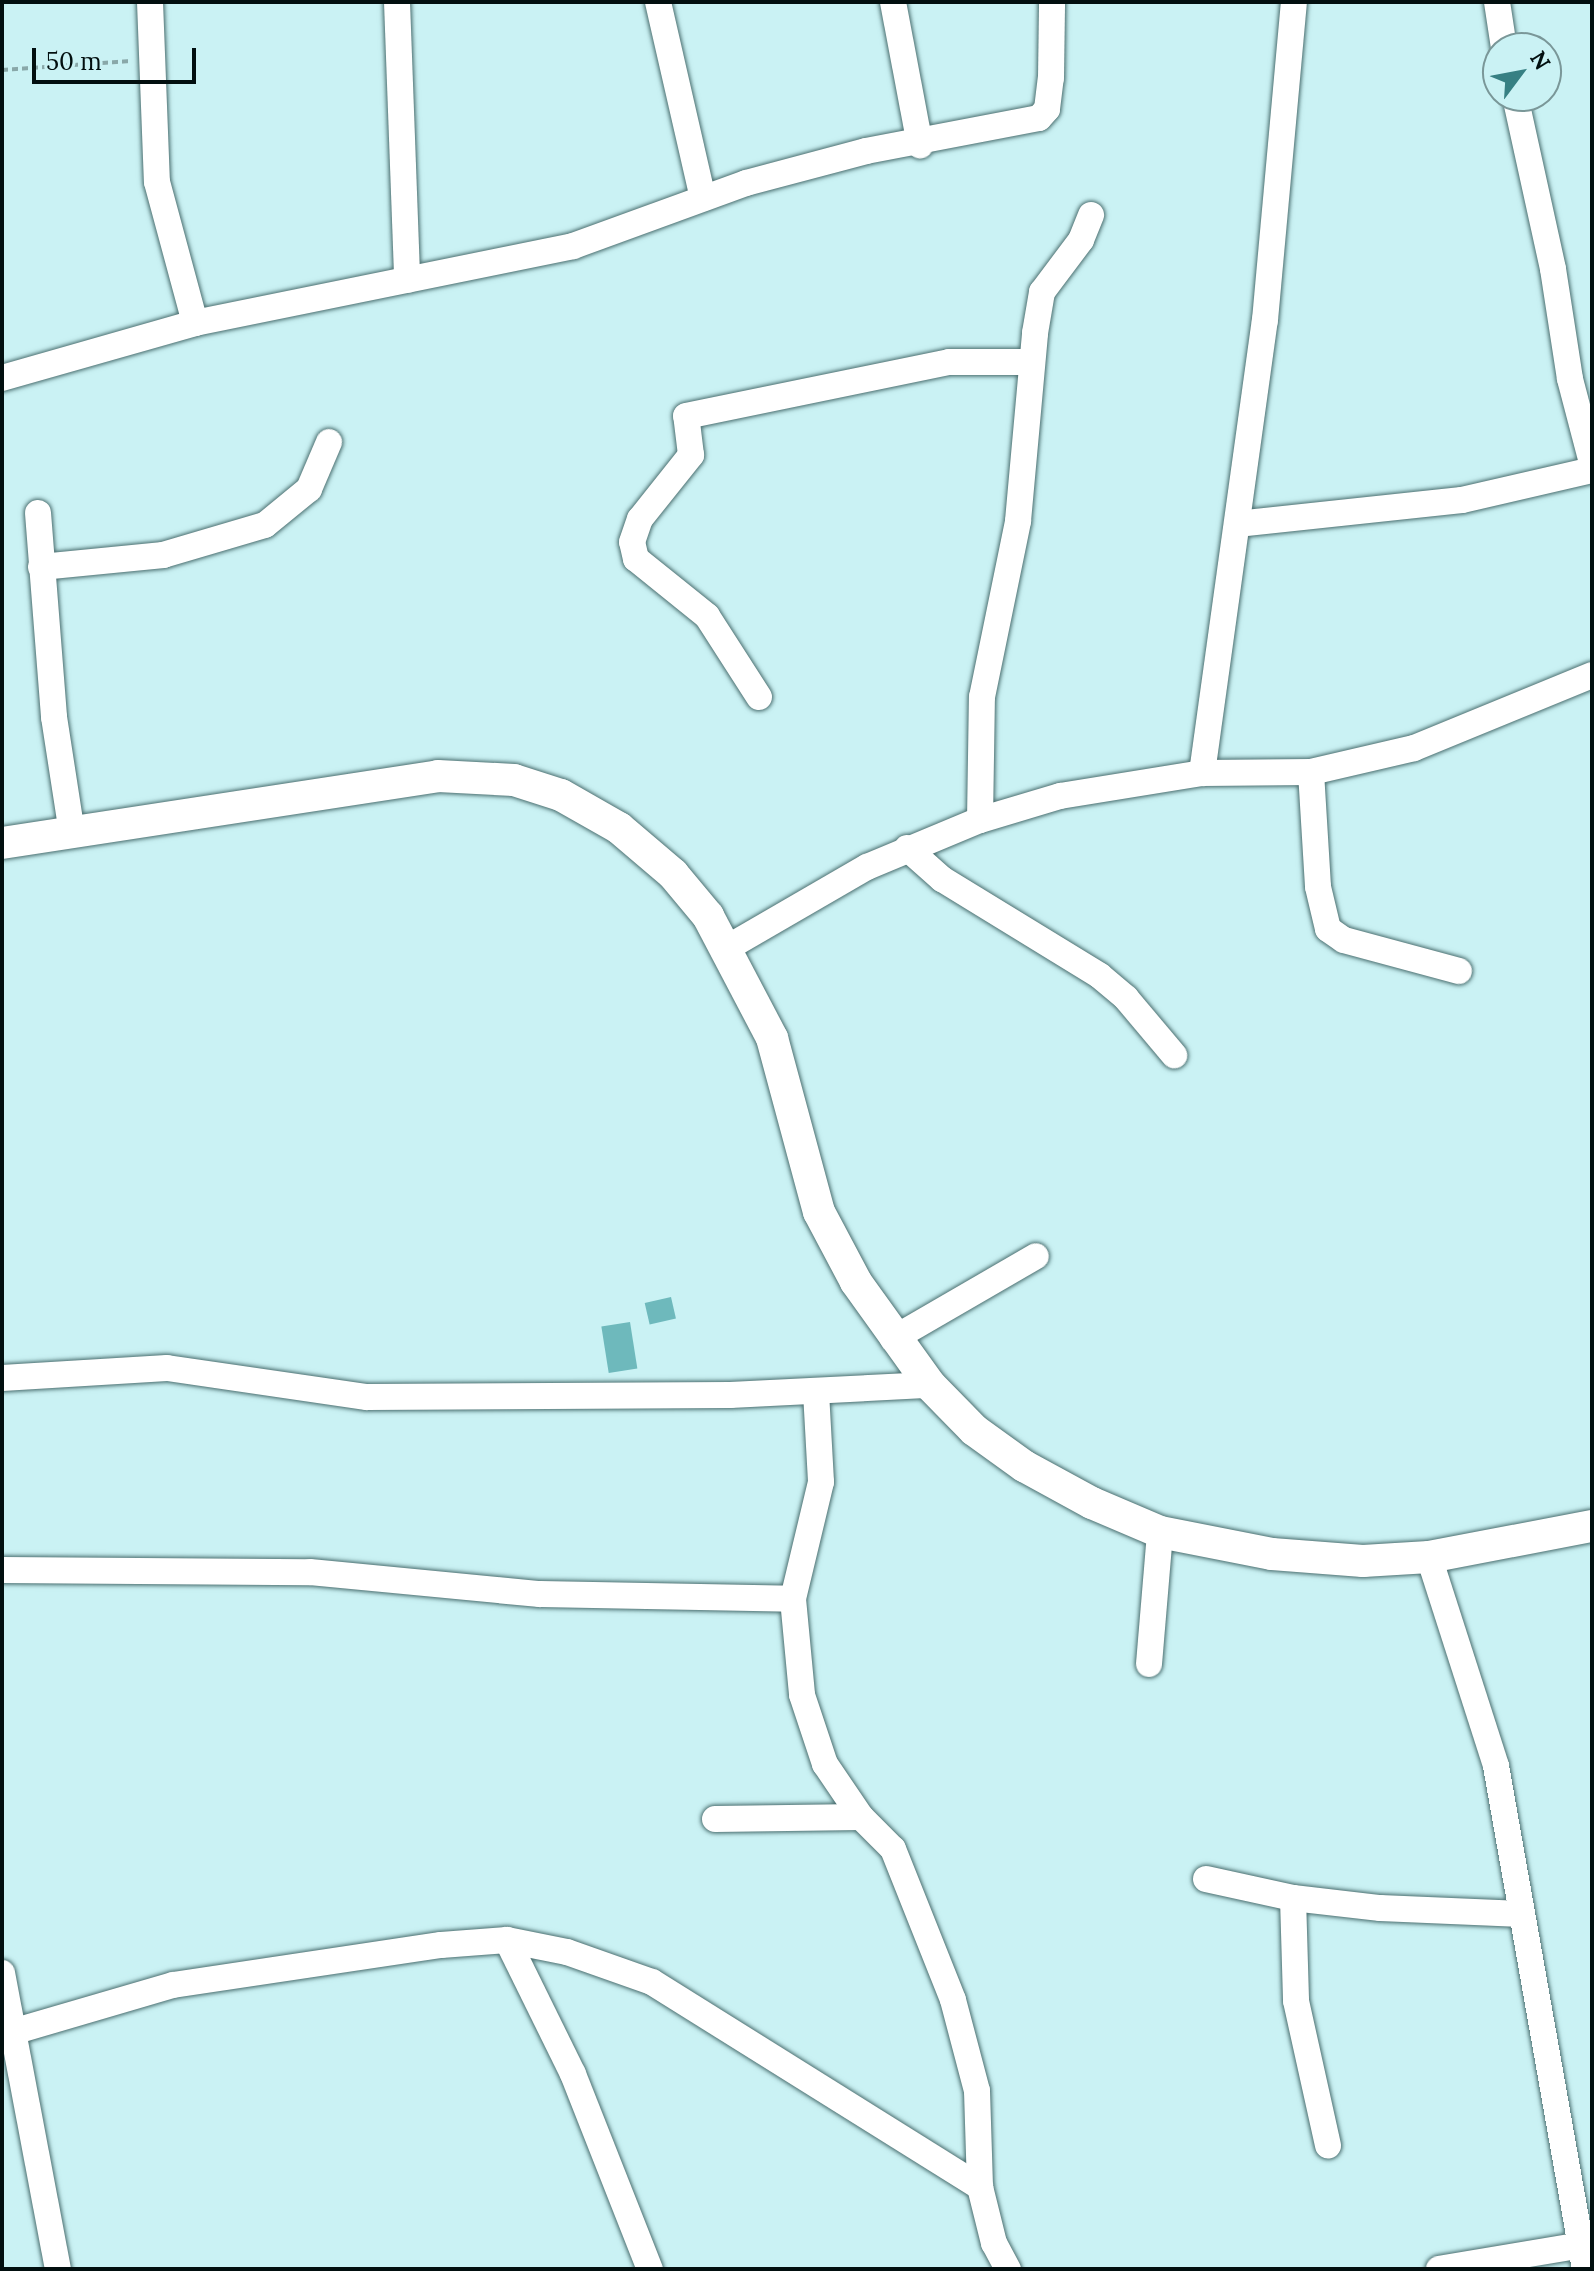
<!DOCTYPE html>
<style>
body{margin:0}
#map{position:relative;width:1594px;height:2271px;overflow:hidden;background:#caf2f4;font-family:Lora,serif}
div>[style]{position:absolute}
.building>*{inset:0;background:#6eb9bc;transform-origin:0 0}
.path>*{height:4px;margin-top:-2px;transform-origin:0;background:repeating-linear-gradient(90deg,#89a8a9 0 6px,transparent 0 10px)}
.roads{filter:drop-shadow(0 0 2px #4b6f70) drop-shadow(0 0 2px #4b6f70)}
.minor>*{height:26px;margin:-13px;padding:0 13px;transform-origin:13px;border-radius:13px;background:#fff}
.major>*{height:32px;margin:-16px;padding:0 16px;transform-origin:16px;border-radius:16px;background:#fff}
span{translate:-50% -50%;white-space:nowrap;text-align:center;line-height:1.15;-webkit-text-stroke:7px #caf2f4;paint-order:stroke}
.frame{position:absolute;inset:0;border:4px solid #020f0f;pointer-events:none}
.north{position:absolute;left:1482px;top:32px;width:80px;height:80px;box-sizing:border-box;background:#caf2f4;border:2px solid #7a9798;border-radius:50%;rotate:58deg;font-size:22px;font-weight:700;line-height:32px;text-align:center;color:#020f0f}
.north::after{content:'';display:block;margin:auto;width:28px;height:36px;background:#378083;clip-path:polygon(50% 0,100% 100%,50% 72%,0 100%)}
.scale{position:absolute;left:32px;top:48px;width:164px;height:36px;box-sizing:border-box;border:4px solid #020f0f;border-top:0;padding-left:10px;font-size:24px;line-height:28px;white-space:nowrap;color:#020f0f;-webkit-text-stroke:6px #caf2f4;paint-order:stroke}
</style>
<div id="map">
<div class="building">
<i style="left:671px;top:1297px;width:22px;height:27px;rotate:77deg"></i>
<i style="left:630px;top:1322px;width:47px;height:29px;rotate:81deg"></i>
</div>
<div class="path">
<i style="left:2px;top:70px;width:129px;rotate:-4deg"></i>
</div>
<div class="roads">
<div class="minor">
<i style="left:150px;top:2px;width:180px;rotate:87.8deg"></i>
<i style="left:157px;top:182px;width:146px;rotate:74.9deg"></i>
<i style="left:397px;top:2px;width:278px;rotate:87.9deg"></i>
<i style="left:658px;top:2px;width:201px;rotate:77.1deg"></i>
<i style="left:893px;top:2px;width:146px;rotate:79.3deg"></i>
<i style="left:1497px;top:2px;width:47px;rotate:81.3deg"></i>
<i style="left:1515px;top:96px;width:177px;rotate:77.6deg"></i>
<i style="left:1553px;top:269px;width:111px;rotate:81.2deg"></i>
<i style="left:1570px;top:379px;width:87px;rotate:75.3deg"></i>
<i style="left:2px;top:378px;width:201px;rotate:-15.9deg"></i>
<i style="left:195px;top:323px;width:386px;rotate:-11.5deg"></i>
<i style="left:573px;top:246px;width:184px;rotate:-20deg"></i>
<i style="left:746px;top:183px;width:124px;rotate:-14.9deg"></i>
<i style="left:866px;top:151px;width:176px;rotate:-10.8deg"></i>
<i style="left:1039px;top:118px;width:12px;rotate:-48deg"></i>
<i style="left:1047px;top:109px;width:31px;rotate:-83deg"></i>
<i style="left:1051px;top:78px;width:76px;rotate:-89.2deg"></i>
<i style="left:38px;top:513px;width:205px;rotate:85.5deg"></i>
<i style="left:54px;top:717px;width:117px;rotate:81.2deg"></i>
<i style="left:1237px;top:524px;width:226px;rotate:-6.1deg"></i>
<i style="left:1462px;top:500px;width:133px;rotate:-13deg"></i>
<i style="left:41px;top:567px;width:123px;rotate:-5.6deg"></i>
<i style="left:163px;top:555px;width:106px;rotate:-16.4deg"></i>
<i style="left:265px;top:525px;width:57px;rotate:-39.3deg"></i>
<i style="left:309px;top:489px;width:51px;rotate:-66.9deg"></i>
<i style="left:759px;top:697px;width:96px;rotate:-122.7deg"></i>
<i style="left:707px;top:616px;width:91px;rotate:-141.2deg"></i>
<i style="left:636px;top:559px;width:17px;rotate:-103deg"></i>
<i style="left:632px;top:542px;width:24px;rotate:-71deg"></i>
<i style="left:640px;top:519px;width:82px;rotate:-51.4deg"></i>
<i style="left:691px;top:455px;width:39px;rotate:-97deg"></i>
<i style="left:686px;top:416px;width:268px;rotate:-11.6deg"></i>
<i style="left:949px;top:362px;width:81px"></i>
<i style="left:1311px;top:772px;width:115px;rotate:86.5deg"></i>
<i style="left:1318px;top:887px;width:43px;rotate:76.6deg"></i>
<i style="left:1328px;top:929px;width:19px;rotate:35deg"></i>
<i style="left:1344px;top:940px;width:119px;rotate:15.1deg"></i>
<i style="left:1202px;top:773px;width:457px;rotate:-82.1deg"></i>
<i style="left:1265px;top:320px;width:319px;rotate:-84.8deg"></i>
<i style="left:980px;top:820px;width:123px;rotate:-89.1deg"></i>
<i style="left:982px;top:697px;width:180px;rotate:-78.4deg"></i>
<i style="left:1018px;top:521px;width:189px;rotate:-84.8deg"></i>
<i style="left:1035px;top:333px;width:42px;rotate:-80.3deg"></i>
<i style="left:1042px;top:292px;width:65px;rotate:-53.1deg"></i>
<i style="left:1081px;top:240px;width:27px;rotate:-68deg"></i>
<i style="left:907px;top:848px;width:47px;rotate:41.5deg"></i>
<i style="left:942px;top:879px;width:185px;rotate:31.5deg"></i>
<i style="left:1100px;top:976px;width:34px;rotate:40deg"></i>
<i style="left:1126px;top:998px;width:75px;rotate:49.9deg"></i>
<i style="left:727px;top:948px;width:162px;rotate:-30.1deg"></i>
<i style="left:867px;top:867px;width:122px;rotate:-22.6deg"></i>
<i style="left:980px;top:820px;width:84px;rotate:-16.7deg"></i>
<i style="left:1060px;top:796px;width:144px;rotate:-9.2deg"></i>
<i style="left:1202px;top:773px;width:109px;rotate:-0.5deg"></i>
<i style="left:1311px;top:772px;width:106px;rotate:-13.1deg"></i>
<i style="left:1414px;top:748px;width:192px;rotate:-22.3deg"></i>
<i style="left:893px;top:1339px;width:165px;rotate:-30.1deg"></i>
<i style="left:2px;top:1378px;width:165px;rotate:-3.5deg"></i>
<i style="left:167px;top:1368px;width:202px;rotate:8.3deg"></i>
<i style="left:367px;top:1397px;width:363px;rotate:-0.3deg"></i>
<i style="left:730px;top:1395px;width:200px;rotate:-2.9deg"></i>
<i style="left:816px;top:1392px;width:90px;rotate:86.8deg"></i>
<i style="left:821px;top:1482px;width:120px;rotate:103.5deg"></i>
<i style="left:793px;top:1599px;width:96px;rotate:84.6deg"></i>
<i style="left:802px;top:1695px;width:73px;rotate:71.6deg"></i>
<i style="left:825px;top:1764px;width:64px;rotate:55.8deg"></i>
<i style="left:861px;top:1817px;width:45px;rotate:45deg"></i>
<i style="left:893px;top:1849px;width:162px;rotate:68.3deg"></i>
<i style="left:953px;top:2000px;width:94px;rotate:75.2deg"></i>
<i style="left:977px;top:2091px;width:96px;rotate:88.2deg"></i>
<i style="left:980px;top:2187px;width:58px;rotate:76deg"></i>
<i style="left:994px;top:2243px;width:30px;rotate:62deg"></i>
<i style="left:1429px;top:1557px;width:219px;rotate:72.2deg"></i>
<i style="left:1496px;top:1766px;width:511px;rotate:79.97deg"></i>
<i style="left:2px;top:1570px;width:308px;rotate:0.4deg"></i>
<i style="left:310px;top:1572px;width:231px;rotate:5.5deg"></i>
<i style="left:540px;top:1594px;width:253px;rotate:1.1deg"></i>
<i style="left:1149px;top:1664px;width:132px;rotate:-85.2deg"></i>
<i style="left:715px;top:1819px;width:146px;rotate:-0.8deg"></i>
<i style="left:1206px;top:1879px;width:89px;rotate:12.3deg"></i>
<i style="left:1293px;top:1898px;width:88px;rotate:6.6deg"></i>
<i style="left:1380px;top:1908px;width:142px;rotate:2.4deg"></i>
<i style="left:1293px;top:1898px;width:103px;rotate:88.3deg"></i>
<i style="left:1296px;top:2001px;width:148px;rotate:77.5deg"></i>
<i style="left:507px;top:1940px;width:149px;rotate:63.8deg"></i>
<i style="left:573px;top:2074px;width:210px;rotate:68.5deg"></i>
<i style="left:2px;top:1973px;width:301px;rotate:79.3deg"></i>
<i style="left:2px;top:2035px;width:178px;rotate:-16.3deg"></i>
<i style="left:173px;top:1985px;width:271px;rotate:-8.5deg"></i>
<i style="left:441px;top:1945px;width:66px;rotate:-4.3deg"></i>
<i style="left:507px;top:1940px;width:61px;rotate:11.3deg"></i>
<i style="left:567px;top:1952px;width:90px;rotate:19.4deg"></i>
<i style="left:652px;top:1982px;width:387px;rotate:32deg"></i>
<i style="left:1439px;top:2269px;width:145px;rotate:-9.5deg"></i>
</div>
<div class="major">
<i style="left:2px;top:843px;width:441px;rotate:-8.7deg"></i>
<i style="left:438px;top:776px;width:76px;rotate:3deg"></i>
<i style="left:514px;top:780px;width:49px;rotate:17.7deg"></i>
<i style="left:561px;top:795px;width:67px;rotate:29.6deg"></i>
<i style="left:619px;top:828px;width:71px;rotate:40.4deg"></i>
<i style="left:673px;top:874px;width:55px;rotate:50.2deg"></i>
<i style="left:708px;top:916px;width:138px;rotate:62.3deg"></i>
<i style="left:772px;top:1038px;width:180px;rotate:74.9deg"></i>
<i style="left:819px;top:1212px;width:79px;rotate:62.1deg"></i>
<i style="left:856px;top:1282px;width:127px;rotate:54.3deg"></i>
<i style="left:930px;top:1385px;width:63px;rotate:45.6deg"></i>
<i style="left:974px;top:1430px;width:62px;rotate:35.8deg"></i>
<i style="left:1024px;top:1466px;width:77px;rotate:28.6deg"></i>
<i style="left:1092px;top:1503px;width:74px;rotate:23.1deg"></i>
<i style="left:1160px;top:1532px;width:114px;rotate:11.1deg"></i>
<i style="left:1272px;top:1554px;width:91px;rotate:4.4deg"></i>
<i style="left:1363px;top:1561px;width:66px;rotate:-3.5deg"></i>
<i style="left:1429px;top:1557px;width:166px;rotate:-10.8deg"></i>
</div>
</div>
<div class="frame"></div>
<div class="north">N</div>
<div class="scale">50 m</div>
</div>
